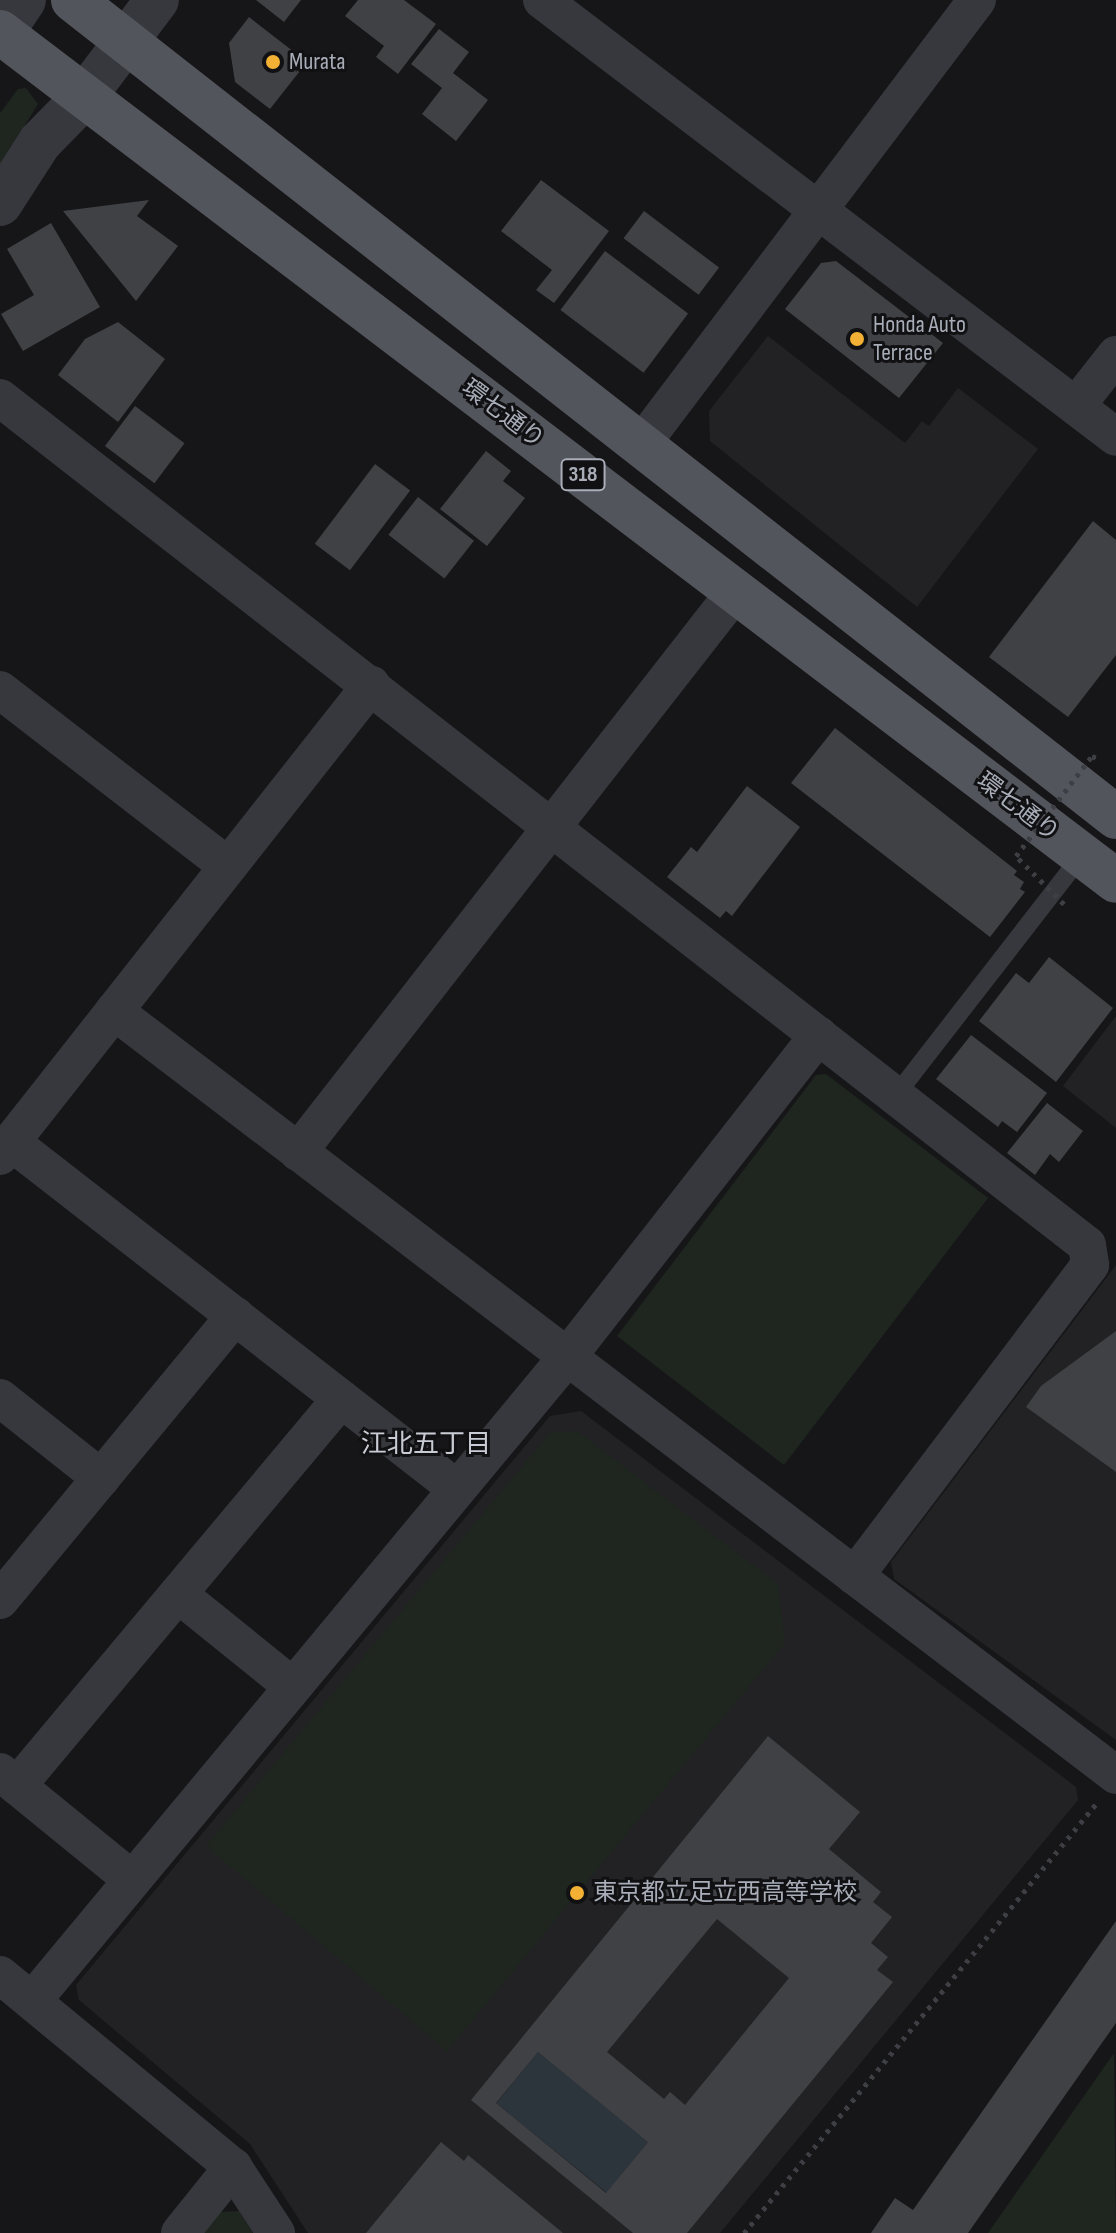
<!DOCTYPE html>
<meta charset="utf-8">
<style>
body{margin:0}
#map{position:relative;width:1116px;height:2233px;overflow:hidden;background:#161618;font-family:"Sofia Sans Condensed","Noto Sans JP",sans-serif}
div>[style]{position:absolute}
.built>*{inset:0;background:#222225}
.green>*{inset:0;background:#1e261f}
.water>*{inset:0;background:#2c353c;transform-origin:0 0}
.building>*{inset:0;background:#404145;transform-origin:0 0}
.path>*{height:5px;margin-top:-2.5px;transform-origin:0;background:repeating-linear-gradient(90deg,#3d3f44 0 4px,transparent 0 10px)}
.service>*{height:18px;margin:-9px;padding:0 9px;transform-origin:9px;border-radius:9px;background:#37383d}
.minor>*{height:38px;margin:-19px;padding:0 19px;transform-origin:19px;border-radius:19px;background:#37383d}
.tertiary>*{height:44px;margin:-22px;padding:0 22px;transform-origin:22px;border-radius:22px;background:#37383d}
.primary>*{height:44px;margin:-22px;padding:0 22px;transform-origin:22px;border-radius:22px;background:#53555c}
.path-bridge>*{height:5px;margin-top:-2.5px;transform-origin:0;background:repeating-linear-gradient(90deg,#3d3f44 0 4px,transparent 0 10px)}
.dots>*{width:22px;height:22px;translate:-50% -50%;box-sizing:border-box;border:4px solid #111113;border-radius:50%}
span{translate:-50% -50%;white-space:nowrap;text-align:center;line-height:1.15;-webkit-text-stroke:6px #111113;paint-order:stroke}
.shield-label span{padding:2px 6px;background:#111113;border:2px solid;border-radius:6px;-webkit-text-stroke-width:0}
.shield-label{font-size:22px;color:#a8adb8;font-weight:700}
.poi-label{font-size:24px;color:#a8adb8}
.left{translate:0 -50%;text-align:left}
.street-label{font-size:24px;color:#a8adb8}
.neighbourhood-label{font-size:26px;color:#c9ccd4}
</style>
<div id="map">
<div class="built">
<i style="clip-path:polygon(768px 336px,905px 443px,922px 421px,929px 426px,958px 388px,1038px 449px,917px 607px,710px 441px,709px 411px)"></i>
<i style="clip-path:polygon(1116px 1016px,1116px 1128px,1063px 1086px)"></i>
<i style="clip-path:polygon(1116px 1265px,1116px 1740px,894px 1579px,891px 1562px)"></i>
<i style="clip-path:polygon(581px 1411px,1076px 1787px,1078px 1800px,720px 2233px,308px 2233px,250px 2144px,79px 2000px,76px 1985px,550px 1416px)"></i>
</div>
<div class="green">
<i style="clip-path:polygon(26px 88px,38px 104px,0 166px,0 113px,18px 89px)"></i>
<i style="clip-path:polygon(826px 1074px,988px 1198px,784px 1465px,617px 1336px,816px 1075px)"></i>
<i style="clip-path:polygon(577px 1431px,778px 1584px,785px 1643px,447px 2051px,206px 1846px,550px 1433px)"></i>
<i style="clip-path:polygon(1114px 2053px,1116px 2233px,988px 2233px)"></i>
<i style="clip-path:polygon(239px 2211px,253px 2233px,200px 2233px,217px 2212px)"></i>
</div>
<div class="water">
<i style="left:538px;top:2052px;width:142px;height:66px;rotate:39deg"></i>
</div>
<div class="building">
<i style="clip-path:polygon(256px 0,301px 0,284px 22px)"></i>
<i style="clip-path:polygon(358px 0,404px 0,436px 24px,398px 74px,376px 57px,384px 46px,345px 16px)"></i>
<i style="clip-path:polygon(249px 17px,307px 62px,270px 109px,235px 82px,229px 43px)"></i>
<i style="clip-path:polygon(439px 29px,469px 52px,453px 73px,488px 100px,456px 141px,422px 114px,442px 88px,411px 64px)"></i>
<i style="clip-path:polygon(541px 180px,609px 231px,554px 303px,536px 290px,552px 270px,501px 231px)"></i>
<i style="clip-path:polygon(149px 200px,137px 216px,178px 246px,136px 301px,63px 211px)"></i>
<i style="left:644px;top:211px;width:94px;height:34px;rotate:37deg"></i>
<i style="clip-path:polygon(51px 223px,100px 307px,23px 351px,1px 314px,34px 295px,7px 249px)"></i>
<i style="left:605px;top:251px;width:104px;height:74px;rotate:37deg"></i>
<i style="clip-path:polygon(836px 261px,943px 343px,899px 398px,785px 309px,821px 263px)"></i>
<i style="clip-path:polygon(118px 322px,165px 359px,118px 422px,58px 375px,85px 339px)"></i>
<i style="left:135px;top:406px;width:62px;height:50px;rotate:37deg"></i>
<i style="clip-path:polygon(486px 451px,511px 471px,503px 481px,525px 498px,487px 546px,440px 509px)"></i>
<i style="left:375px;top:464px;width:44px;height:100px;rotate:37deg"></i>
<i style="left:418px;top:497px;width:71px;height:48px;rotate:38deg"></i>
<i style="clip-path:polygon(1093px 521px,1116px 540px,1116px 655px,1068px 717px,989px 657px)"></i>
<i style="clip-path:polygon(835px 728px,1017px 871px,1014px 875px,1024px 882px,1020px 889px,1025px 892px,990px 937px,791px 783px)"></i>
<i style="clip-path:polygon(747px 786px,800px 827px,732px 916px,726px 911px,720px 918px,667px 877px,691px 847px,697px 852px)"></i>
<i style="clip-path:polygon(1049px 957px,1113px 1008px,1056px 1082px,979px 1021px,1016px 973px,1029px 983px)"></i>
<i style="clip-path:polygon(971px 1035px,1047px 1093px,1017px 1132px,1002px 1121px,998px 1127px,936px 1079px)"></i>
<i style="clip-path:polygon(1047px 1103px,1083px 1131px,1059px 1162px,1050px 1154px,1035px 1175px,1007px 1153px)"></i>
<i style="clip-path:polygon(1116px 1331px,1116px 1472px,1026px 1407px,1041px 1386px)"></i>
<i style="clip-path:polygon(evenodd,768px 1736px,860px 1812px,829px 1849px,881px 1892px,873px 1902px,892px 1917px,871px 1943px,888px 1957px,877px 1970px,893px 1982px,687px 2233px,633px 2233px,471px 2100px,768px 1736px,717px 1919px,789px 1978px,685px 2105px,670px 2092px,664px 2099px,607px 2052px,717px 1919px,768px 1736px,538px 2052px,648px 2142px,606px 2193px,496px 2103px,538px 2052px)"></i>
<i style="clip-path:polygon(1116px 1921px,1116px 2023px,968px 2233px,871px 2233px,895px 2198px,913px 2210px)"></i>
<i style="clip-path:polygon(441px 2142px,464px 2161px,468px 2155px,563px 2233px,366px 2233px)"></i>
</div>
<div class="path">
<i style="left:744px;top:2233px;width:555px;rotate:-50.63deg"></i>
</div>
<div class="service">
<i style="left:896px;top:1095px;width:304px;rotate:-52.2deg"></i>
</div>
<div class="minor">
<i style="left:542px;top:0;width:721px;rotate:37.28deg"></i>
<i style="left:0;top:398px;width:1378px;rotate:37.93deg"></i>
<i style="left:1087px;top:1245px;width:20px;rotate:81deg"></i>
<i style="left:1090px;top:1265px;width:390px;rotate:127.1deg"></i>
<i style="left:1076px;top:406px;width:65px;rotate:-51.9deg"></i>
<i style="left:640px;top:446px;width:559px;rotate:-52.93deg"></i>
<i style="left:0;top:690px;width:288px;rotate:37.7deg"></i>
<i style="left:114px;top:1011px;width:1260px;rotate:37.32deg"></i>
<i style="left:11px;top:1142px;width:564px;rotate:37.87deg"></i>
<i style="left:298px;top:1152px;width:712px;rotate:-52.02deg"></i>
<i style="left:0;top:1156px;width:600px;rotate:-51.77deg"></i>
<i style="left:0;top:1398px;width:129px;rotate:38.4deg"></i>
<i style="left:178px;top:1594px;width:146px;rotate:38.9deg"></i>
<i style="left:0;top:1600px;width:369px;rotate:-50.4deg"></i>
<i style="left:0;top:1772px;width:169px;rotate:39.2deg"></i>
<i style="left:17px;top:1786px;width:505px;rotate:-50.06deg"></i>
<i style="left:0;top:1975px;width:302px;rotate:39.5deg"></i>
<i style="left:233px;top:2167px;width:79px;rotate:56.9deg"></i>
<i style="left:32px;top:2001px;width:839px;rotate:-50.27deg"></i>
<i style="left:568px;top:1356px;width:407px;rotate:-52deg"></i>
<i style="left:180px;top:2233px;width:85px;rotate:-51.2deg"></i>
</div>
<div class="tertiary">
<i style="left:0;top:36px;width:43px;rotate:-56.3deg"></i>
<i style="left:0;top:204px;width:74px;rotate:-57.2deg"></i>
<i style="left:40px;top:142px;width:63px;rotate:-45.6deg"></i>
<i style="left:84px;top:97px;width:121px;rotate:-53deg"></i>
</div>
<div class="primary">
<i style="left:73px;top:0;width:1325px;rotate:38.07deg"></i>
<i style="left:0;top:32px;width:1402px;rotate:37.26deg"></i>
</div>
<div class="path-bridge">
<i style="left:1064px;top:904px;width:68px;rotate:-135deg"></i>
<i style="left:1016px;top:856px;width:126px;rotate:-52.8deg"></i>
<i style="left:1092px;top:756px;width:5px;rotate:22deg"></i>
</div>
<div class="dots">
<i style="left:273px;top:62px;background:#f2b134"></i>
<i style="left:857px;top:339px;background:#f2b134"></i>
<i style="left:577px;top:1893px;background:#f2b134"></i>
</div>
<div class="shield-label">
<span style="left:583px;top:475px">318</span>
</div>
<div class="poi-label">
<span class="left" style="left:289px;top:62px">Murata</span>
<span class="left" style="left:873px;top:339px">Honda Auto<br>Terrace</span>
<span class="left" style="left:593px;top:1893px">東京都立足立西高等学校</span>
</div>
<div class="street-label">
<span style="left:503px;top:414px;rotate:37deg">環七通り</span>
<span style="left:1018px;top:807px;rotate:37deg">環七通り</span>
</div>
<div class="neighbourhood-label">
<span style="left:426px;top:1445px">江北五丁目</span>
</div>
</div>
